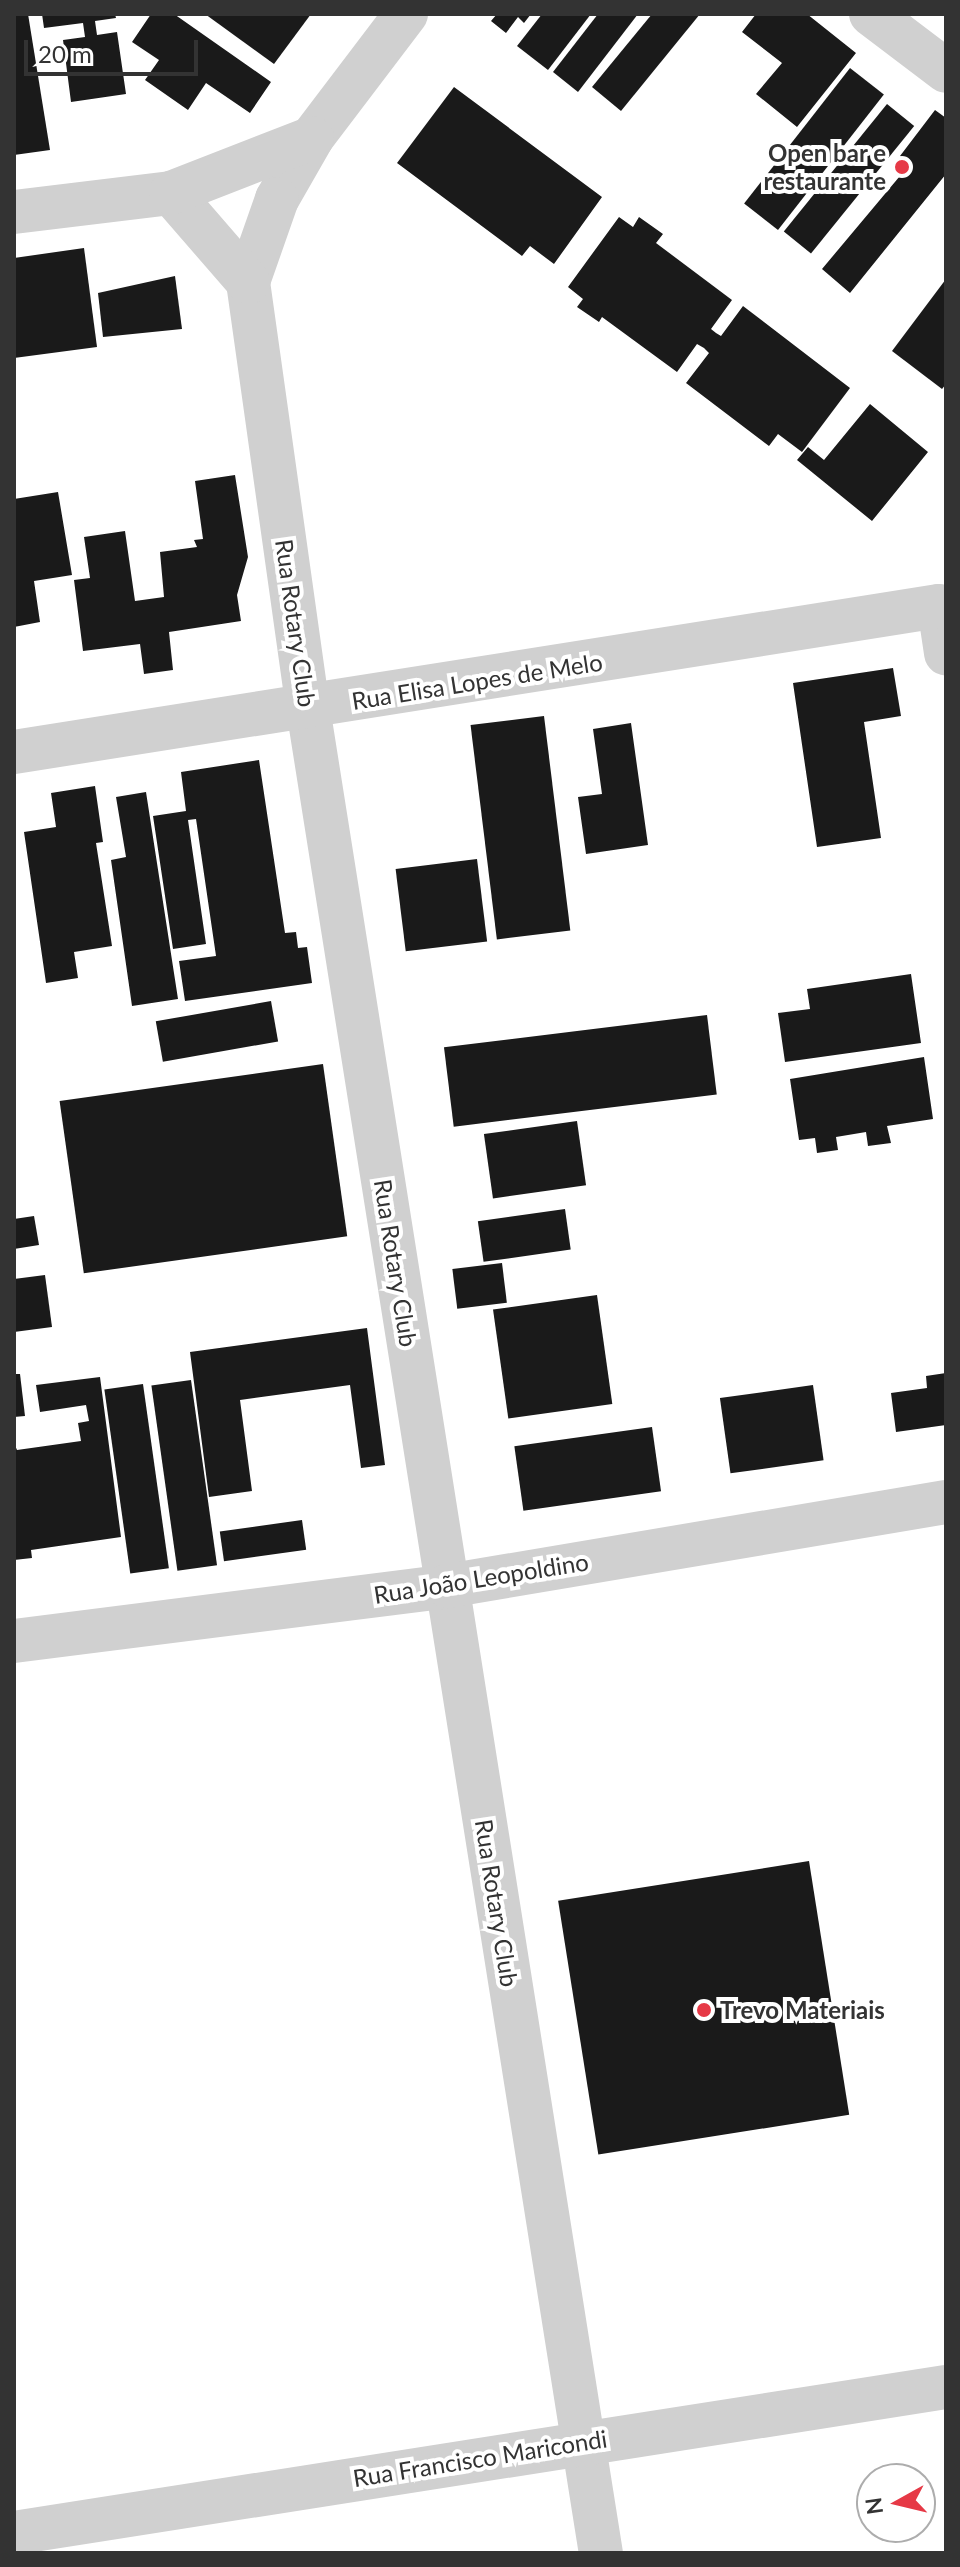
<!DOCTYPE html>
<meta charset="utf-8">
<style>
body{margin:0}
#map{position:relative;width:960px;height:2567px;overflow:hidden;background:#fff;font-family:Lato,sans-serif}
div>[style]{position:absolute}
.building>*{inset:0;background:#1a1a1a;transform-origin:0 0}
.minor>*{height:44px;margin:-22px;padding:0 22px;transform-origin:22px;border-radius:22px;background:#d0d0d0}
.dots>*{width:22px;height:22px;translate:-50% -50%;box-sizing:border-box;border:4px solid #fff;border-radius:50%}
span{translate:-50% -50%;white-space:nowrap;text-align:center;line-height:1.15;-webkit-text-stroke:8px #fff;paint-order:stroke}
.poi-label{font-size:24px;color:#333;font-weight:700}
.right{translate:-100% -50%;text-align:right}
.left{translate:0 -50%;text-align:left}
.street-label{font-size:24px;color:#333}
.frame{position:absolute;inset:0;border:16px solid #333;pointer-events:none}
.north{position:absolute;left:856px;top:2463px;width:80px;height:80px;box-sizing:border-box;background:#fff;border:2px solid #adadad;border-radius:50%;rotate:262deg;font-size:22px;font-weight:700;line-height:32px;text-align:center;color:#333}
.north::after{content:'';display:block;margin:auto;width:28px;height:36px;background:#e63946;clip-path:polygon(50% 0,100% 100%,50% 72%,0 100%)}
.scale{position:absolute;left:24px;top:40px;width:174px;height:36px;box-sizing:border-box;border:4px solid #333;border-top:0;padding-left:10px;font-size:24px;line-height:28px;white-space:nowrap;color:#333;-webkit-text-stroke:6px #fff;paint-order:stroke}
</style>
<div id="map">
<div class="building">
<i style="clip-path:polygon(14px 14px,28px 14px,50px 150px,14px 155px)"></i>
<i style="clip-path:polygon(42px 14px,115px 14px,116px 18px,95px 21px,97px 35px,117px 32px,126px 94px,71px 102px,63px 40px,85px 37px,83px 23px,44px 28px)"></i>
<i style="clip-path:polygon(151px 14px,174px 14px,271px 82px,250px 113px,206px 83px,188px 110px,145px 80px,159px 60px,132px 42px)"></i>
<i style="clip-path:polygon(205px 14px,311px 14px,274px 64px)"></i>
<i style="clip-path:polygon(497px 14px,531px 14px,524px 23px,518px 17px,506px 33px,491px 21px)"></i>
<i style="clip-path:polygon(542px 14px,591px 14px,548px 70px,517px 46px)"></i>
<i style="clip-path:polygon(598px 14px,638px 14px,578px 92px,553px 72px)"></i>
<i style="clip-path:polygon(652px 14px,700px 14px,621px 111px,592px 87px)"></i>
<i style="clip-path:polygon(756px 14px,807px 14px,856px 53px,797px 127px,756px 94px,782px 63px,742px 32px)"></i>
<i style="left:850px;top:68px;width:43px;height:172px;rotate:38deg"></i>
<i style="clip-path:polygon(454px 87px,602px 197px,554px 264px,530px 246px,522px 256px,397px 163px)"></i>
<i style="left:887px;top:104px;width:35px;height:164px;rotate:39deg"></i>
<i style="clip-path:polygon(935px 110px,946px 118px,946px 174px,850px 293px,822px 269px,910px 164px,900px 156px)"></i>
<i style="clip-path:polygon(619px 217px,633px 227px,639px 217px,663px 234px,656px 243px,732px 300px,711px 329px,716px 333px,721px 336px,743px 306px,850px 388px,802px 452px,778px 434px,769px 446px,686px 383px,709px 353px,704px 348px,697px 344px,677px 372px,602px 317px,599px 322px,577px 307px,583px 299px,568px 287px)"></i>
<i style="clip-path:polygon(84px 248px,97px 347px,14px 358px,14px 258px)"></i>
<i style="clip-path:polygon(175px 276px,182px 329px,103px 337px,98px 293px)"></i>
<i style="clip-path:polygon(946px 279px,946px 384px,942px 389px,892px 351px)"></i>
<i style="clip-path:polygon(870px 404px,928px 452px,872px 521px,797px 460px,808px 447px,824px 460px)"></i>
<i style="clip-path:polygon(235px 475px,248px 557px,237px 595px,241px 621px,169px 632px,173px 670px,144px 674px,140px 644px,83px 651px,74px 580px,90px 578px,84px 537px,125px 531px,135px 601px,164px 597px,160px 552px,197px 547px,194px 540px,203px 539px,195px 481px)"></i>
<i style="clip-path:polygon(58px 492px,72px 575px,34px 581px,40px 622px,14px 627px,14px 499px)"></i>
<i style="clip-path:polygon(893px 668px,901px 716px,864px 722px,881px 838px,817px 847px,793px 683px)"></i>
<i style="left:544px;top:716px;width:216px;height:74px;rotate:83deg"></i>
<i style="clip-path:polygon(631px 723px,648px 845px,586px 854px,578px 797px,602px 794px,593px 729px)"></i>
<i style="clip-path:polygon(259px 760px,285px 933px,296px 932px,298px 948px,307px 947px,312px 983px,185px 1001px,179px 961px,216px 956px,196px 819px,188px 820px,206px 944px,173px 949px,153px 816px,186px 811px,181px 772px)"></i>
<i style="clip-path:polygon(95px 786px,103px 842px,96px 843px,112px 946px,74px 952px,78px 978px,46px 983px,24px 832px,56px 827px,51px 793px)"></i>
<i style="clip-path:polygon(146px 792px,178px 999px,132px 1006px,111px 860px,126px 857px,116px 797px)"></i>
<i style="left:477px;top:859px;width:83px;height:82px;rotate:83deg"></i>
<i style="clip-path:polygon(911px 974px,921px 1043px,785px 1062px,778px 1013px,810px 1009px,807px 989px)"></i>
<i style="left:271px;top:1001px;width:41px;height:117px;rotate:80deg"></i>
<i style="left:707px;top:1015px;width:80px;height:265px;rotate:83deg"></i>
<i style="clip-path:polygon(924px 1057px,933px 1119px,887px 1126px,891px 1143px,868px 1146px,866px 1132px,836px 1137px,838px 1150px,817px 1153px,815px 1138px,799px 1140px,790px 1079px)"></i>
<i style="left:323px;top:1064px;width:174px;height:266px;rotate:82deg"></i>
<i style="left:577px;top:1121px;width:65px;height:94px;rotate:82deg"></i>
<i style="left:565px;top:1209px;width:41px;height:88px;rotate:82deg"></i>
<i style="clip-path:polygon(34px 1216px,39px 1245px,14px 1249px,14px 1219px)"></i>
<i style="left:502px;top:1263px;width:40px;height:50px;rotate:83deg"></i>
<i style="clip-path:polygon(45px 1275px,52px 1327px,14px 1332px,14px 1279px)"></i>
<i style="left:597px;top:1295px;width:110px;height:105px;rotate:82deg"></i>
<i style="clip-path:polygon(367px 1328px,385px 1465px,361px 1468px,350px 1385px,240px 1400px,252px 1491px,209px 1497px,190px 1352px)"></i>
<i style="clip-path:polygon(946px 1373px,946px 1425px,896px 1432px,891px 1393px,927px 1388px,926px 1376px)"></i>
<i style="clip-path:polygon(14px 1374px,20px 1374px,25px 1416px,14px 1417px)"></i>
<i style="clip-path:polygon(100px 1377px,121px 1537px,31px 1550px,32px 1558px,14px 1560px,14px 1443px,17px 1450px,81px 1441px,78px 1423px,89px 1421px,86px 1405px,40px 1412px,36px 1385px)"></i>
<i style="left:191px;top:1380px;width:187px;height:40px;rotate:82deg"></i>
<i style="left:143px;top:1384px;width:186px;height:39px;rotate:82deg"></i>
<i style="left:813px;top:1385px;width:76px;height:94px;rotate:82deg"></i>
<i style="left:652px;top:1427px;width:65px;height:139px;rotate:82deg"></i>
<i style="left:302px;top:1520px;width:30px;height:83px;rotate:82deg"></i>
<i style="left:809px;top:1861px;width:257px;height:254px;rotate:81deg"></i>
</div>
<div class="minor">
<i style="left:406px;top:14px;width:156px;rotate:127.2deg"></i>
<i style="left:312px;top:138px;width:70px;rotate:119.8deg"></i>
<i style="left:277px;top:199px;width:88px;rotate:109.3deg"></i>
<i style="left:248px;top:282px;width:430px;rotate:82deg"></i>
<i style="left:308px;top:708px;width:1868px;rotate:80.98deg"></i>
<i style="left:871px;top:14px;width:94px;rotate:37.2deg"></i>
<i style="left:171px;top:193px;width:118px;rotate:49.1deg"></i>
<i style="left:14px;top:212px;width:158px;rotate:-6.9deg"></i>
<i style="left:171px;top:193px;width:151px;rotate:-21.3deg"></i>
<i style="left:939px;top:606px;width:48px;rotate:81.5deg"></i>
<i style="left:14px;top:752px;width:936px;rotate:-8.97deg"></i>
<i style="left:14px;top:1641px;width:436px;rotate:-7.2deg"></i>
<i style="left:447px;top:1586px;width:506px;rotate:-9.56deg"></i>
<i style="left:14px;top:2533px;width:943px;rotate:-8.9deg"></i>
</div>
<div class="dots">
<i style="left:902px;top:167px;background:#e63946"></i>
<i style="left:704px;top:2010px;background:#e63946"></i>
</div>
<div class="poi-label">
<span class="right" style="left:886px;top:167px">Open bar e<br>restaurante</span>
<span class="left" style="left:720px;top:2010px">Trevo Materiais</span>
</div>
<div class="street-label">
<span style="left:296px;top:623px;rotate:82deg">Rua Rotary Club</span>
<span style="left:477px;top:681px;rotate:-9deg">Rua Elisa Lopes de Melo</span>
<span style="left:396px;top:1263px;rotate:81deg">Rua Rotary Club</span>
<span style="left:481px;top:1578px;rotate:-9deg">Rua João Leopoldino</span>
<span style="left:497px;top:1903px;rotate:81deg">Rua Rotary Club</span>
<span style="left:480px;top:2458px;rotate:-9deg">Rua Francisco Maricondi</span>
</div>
<div class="frame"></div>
<div class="north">N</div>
<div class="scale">20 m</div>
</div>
